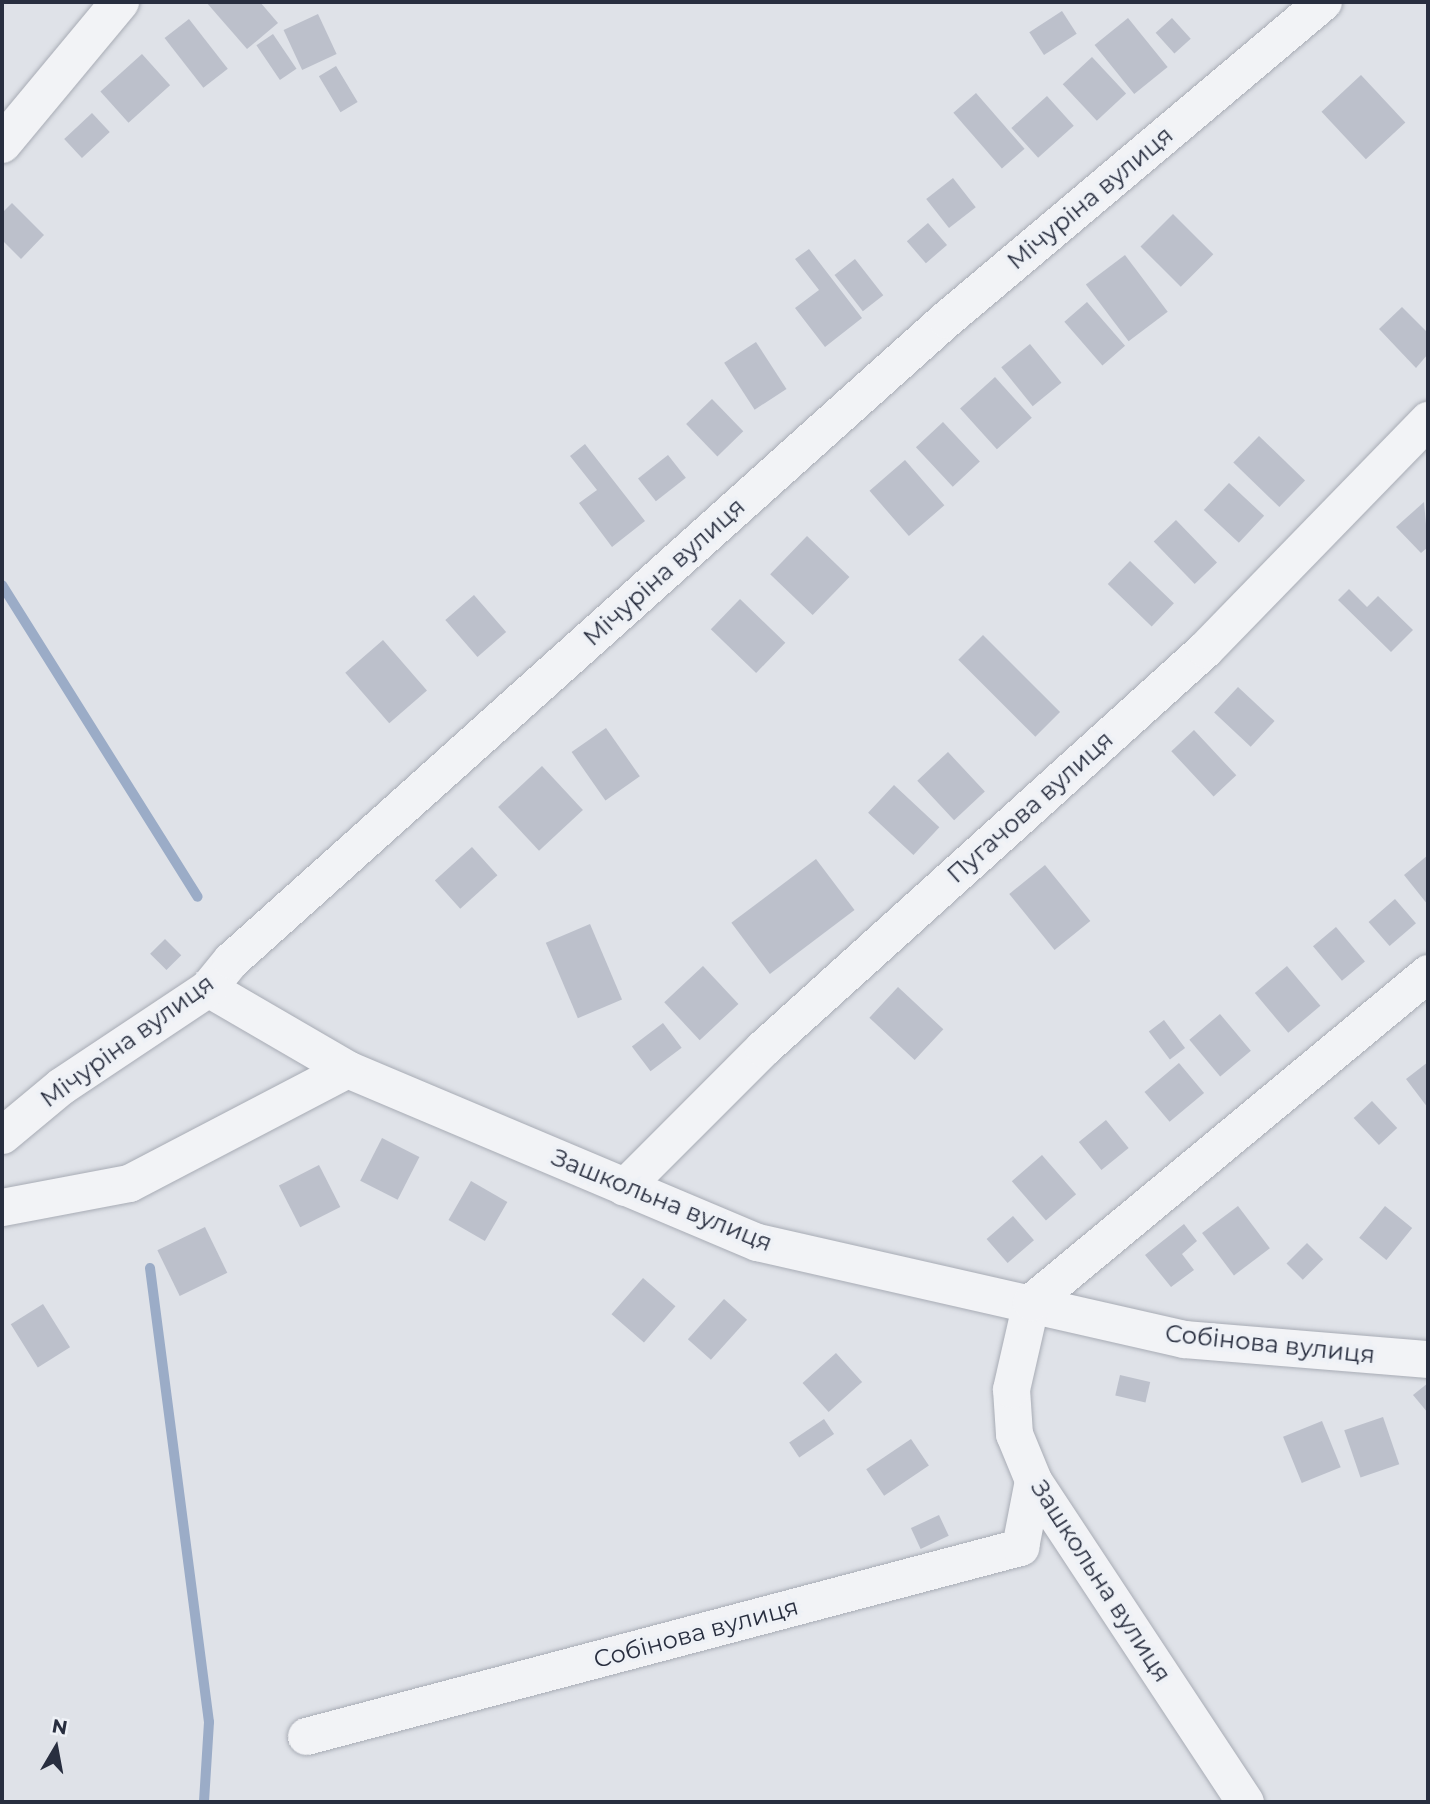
<!DOCTYPE html>
<meta charset="utf-8">
<style>
body{margin:0}
#map{position:relative;width:1430px;height:1804px;overflow:hidden;background:#dfe2e8;font-family:Montserrat,sans-serif}
div>[style]{position:absolute}
.stream>*{height:10px;margin:-5px;padding:0 5px;transform-origin:5px;border-radius:5px;background:#9bacc7}
.building>*{inset:0;background:#bcc0cb;transform-origin:0 0}
.roads{filter:drop-shadow(0 0 2px #a8acb5) drop-shadow(0 0 2px #a8acb5)}
.minor>*{height:37px;margin:-18.5px;padding:0 18.5px;transform-origin:18.5px;border-radius:18.5px;background:#f2f3f6}
.tertiary>*{height:38px;margin:-19px;padding:0 19px;transform-origin:19px;border-radius:19px;background:#f2f3f6}
span{translate:-50% -50%;white-space:nowrap;text-align:center;line-height:1.15;-webkit-text-stroke:7px #eef1f6;paint-order:stroke}
.street-label{font-size:24px;color:#282e3f}
.frame{position:absolute;inset:0;border:4px solid #282e3f;pointer-events:none}
.north{position:absolute;left:21px;top:1713px;width:70px;height:70px;-webkit-text-stroke:5px #eef1f6;paint-order:stroke;rotate:10deg;font-size:19px;font-weight:700;line-height:28px;text-align:center;color:#282e3f}
.north::after{content:'';display:block;margin:auto;width:24px;height:32px;background:#282e3f;clip-path:polygon(50% 0,100% 100%,50% 72%,0 100%)}
</style>
<div id="map">
<div class="stream">
<i style="left:2px;top:585px;width:368px;rotate:57.9deg"></i>
<i style="left:150px;top:1268px;width:458px;rotate:82.6deg"></i>
<i style="left:209px;top:1722px;width:80px;rotate:93.6deg"></i>
</div>
<div class="building">
<i style="clip-path:polygon(206px 2px,260px 2px,278px 23px,247px 49px)"></i>
<i style="left:1062px;top:11px;width:27px;height:39px;rotate:57deg"></i>
<i style="left:318px;top:14px;width:44px;height:38px;rotate:65deg"></i>
<i style="left:1128px;top:18px;width:63px;height:43px;rotate:51deg"></i>
<i style="left:1172px;top:18px;width:28px;height:22px;rotate:48deg"></i>
<i style="left:189px;top:19px;width:63px;height:31px;rotate:52deg"></i>
<i style="left:273px;top:34px;width:42px;height:20px;rotate:56deg"></i>
<i style="left:142px;top:54px;width:42px;height:56px;rotate:48deg"></i>
<i style="left:1092px;top:57px;width:50px;height:40px;rotate:47deg"></i>
<i style="left:336px;top:66px;width:42px;height:20px;rotate:59deg"></i>
<i style="left:1361px;top:75px;width:65px;height:54px;rotate:47deg"></i>
<i style="left:976px;top:93px;width:74px;height:30px;rotate:49deg"></i>
<i style="left:1047px;top:96px;width:40px;height:48px;rotate:48deg"></i>
<i style="left:92px;top:113px;width:26px;height:38px;rotate:47deg"></i>
<i style="left:953px;top:178px;width:37px;height:34px;rotate:52deg"></i>
<i style="clip-path:polygon(12px 203px,44px 235px,21px 259px,2px 240px,2px 213px)"></i>
<i style="left:1173px;top:214px;width:57px;height:46px;rotate:45deg"></i>
<i style="left:928px;top:223px;width:29px;height:28px;rotate:49deg"></i>
<i style="clip-path:polygon(809px 249px,862px 318px,825px 347px,795px 308px,819px 290px,795px 259px)"></i>
<i style="left:1125px;top:255px;width:71px;height:49px;rotate:53deg"></i>
<i style="left:855px;top:259px;width:46px;height:26px;rotate:52deg"></i>
<i style="left:1087px;top:302px;width:58px;height:30px;rotate:49deg"></i>
<i style="clip-path:polygon(1402px 307px,1428px 333px,1428px 354px,1416px 368px,1379px 329px)"></i>
<i style="left:756px;top:342px;width:56px;height:38px;rotate:57deg"></i>
<i style="left:1030px;top:344px;width:50px;height:37px;rotate:51deg"></i>
<i style="left:995px;top:377px;width:55px;height:47px;rotate:48deg"></i>
<i style="left:712px;top:399px;width:45px;height:36px;rotate:46deg"></i>
<i style="left:943px;top:422px;width:54px;height:37px;rotate:47deg"></i>
<i style="left:1259px;top:436px;width:64px;height:37px;rotate:44deg"></i>
<i style="clip-path:polygon(585px 444px,645px 521px,612px 547px,579px 503px,597px 490px,570px 456px)"></i>
<i style="left:668px;top:455px;width:29px;height:38px;rotate:52deg"></i>
<i style="left:905px;top:460px;width:60px;height:47px;rotate:49deg"></i>
<i style="left:1229px;top:483px;width:48px;height:37px;rotate:43deg"></i>
<i style="clip-path:polygon(1424px 502px,1428px 547px,1421px 553px,1396px 527px)"></i>
<i style="left:1176px;top:520px;width:59px;height:31px;rotate:46deg"></i>
<i style="left:807px;top:536px;width:59px;height:53px;rotate:44deg"></i>
<i style="left:1130px;top:561px;width:61px;height:32px;rotate:44deg"></i>
<i style="clip-path:polygon(1349px 589px,1367px 607px,1378px 596px,1413px 630px,1391px 652px,1338px 600px)"></i>
<i style="left:474px;top:595px;width:49px;height:38px;rotate:49deg"></i>
<i style="left:740px;top:599px;width:63px;height:42px;rotate:44deg"></i>
<i style="left:983px;top:635px;width:109px;height:35px;rotate:45deg"></i>
<i style="left:383px;top:640px;width:67px;height:50px;rotate:49deg"></i>
<i style="left:1238px;top:687px;width:50px;height:35px;rotate:43deg"></i>
<i style="left:606px;top:728px;width:59px;height:42px;rotate:55deg"></i>
<i style="left:1194px;top:730px;width:62px;height:31px;rotate:47deg"></i>
<i style="left:948px;top:752px;width:54px;height:42px;rotate:47deg"></i>
<i style="left:542px;top:766px;width:60px;height:60px;rotate:47deg"></i>
<i style="left:894px;top:785px;width:62px;height:38px;rotate:43deg"></i>
<i style="left:472px;top:847px;width:38px;height:50px;rotate:48deg"></i>
<i style="clip-path:polygon(1428px 855px,1428px 905px,1404px 875px)"></i>
<i style="left:816px;top:859px;width:64px;height:106px;rotate:53deg"></i>
<i style="left:1045px;top:865px;width:72px;height:46px;rotate:51deg"></i>
<i style="left:1395px;top:899px;width:32px;height:35px;rotate:49deg"></i>
<i style="left:590px;top:924px;width:82px;height:48px;rotate:67deg"></i>
<i style="left:1336px;top:927px;width:45px;height:30px;rotate:50deg"></i>
<i style="left:165px;top:939px;width:23px;height:21px;rotate:45deg"></i>
<i style="left:703px;top:966px;width:52px;height:53px;rotate:47deg"></i>
<i style="left:1287px;top:966px;width:52px;height:42px;rotate:50deg"></i>
<i style="left:898px;top:987px;width:62px;height:42px;rotate:43deg"></i>
<i style="left:1220px;top:1014px;width:48px;height:40px;rotate:50deg"></i>
<i style="left:1164px;top:1020px;width:35px;height:19px;rotate:53deg"></i>
<i style="left:663px;top:1023px;width:31px;height:39px;rotate:53deg"></i>
<i style="clip-path:polygon(1428px 1062px,1428px 1108px,1406px 1079px)"></i>
<i style="left:1179px;top:1063px;width:39px;height:45px;rotate:50deg"></i>
<i style="left:1372px;top:1101px;width:37px;height:25px;rotate:47deg"></i>
<i style="left:1106px;top:1120px;width:36px;height:35px;rotate:51deg"></i>
<i style="left:382px;top:1138px;width:42px;height:48px;rotate:27deg"></i>
<i style="left:1042px;top:1155px;width:52px;height:40px;rotate:49deg"></i>
<i style="left:319px;top:1165px;width:47px;height:45px;rotate:63deg"></i>
<i style="left:471px;top:1181px;width:42px;height:45px;rotate:30deg"></i>
<i style="left:1238px;top:1206px;width:53px;height:45px;rotate:53deg"></i>
<i style="left:1385px;top:1206px;width:35px;height:41px;rotate:39deg"></i>
<i style="left:1013px;top:1216px;width:32px;height:35px;rotate:49deg"></i>
<i style="clip-path:polygon(1184px 1224px,1197px 1241px,1182px 1254px,1194px 1270px,1171px 1287px,1145px 1255px)"></i>
<i style="left:205px;top:1227px;width:51px;height:53px;rotate:64deg"></i>
<i style="left:1307px;top:1243px;width:23px;height:29px;rotate:45deg"></i>
<i style="left:643px;top:1278px;width:43px;height:48px;rotate:41deg"></i>
<i style="left:724px;top:1299px;width:31px;height:54px;rotate:42deg"></i>
<i style="left:43px;top:1304px;width:51px;height:38px;rotate:58deg"></i>
<i style="left:836px;top:1353px;width:39px;height:45px;rotate:48deg"></i>
<i style="left:1120px;top:1375px;width:31px;height:21px;rotate:13deg"></i>
<i style="clip-path:polygon(1428px 1383px,1428px 1413px,1413px 1395px)"></i>
<i style="left:1383px;top:1417px;width:50px;height:41px;rotate:71deg"></i>
<i style="left:824px;top:1419px;width:18px;height:42px;rotate:56deg"></i>
<i style="left:1322px;top:1421px;width:50px;height:42px;rotate:68deg"></i>
<i style="left:911px;top:1439px;width:32px;height:54px;rotate:56deg"></i>
<i style="left:939px;top:1515px;width:23px;height:31px;rotate:65deg"></i>
</div>
<div class="roads">
<div class="minor">
<i style="left:208px;top:988px;width:161px;rotate:30.2deg"></i>
<i style="left:347px;top:1069px;width:445px;rotate:22.9deg"></i>
<i style="left:757px;top:1242px;width:438px;rotate:12.8deg"></i>
<i style="left:1184px;top:1339px;width:245px;rotate:4.7deg"></i>
<i style="left:2px;top:1135px;width:77px;rotate:-39.7deg"></i>
<i style="left:61px;top:1086px;width:177px;rotate:-33.7deg"></i>
<i style="left:208px;top:988px;width:36px;rotate:-51deg"></i>
<i style="left:231px;top:960px;width:960px;rotate:-41.88deg"></i>
<i style="left:946px;top:319px;width:493px;rotate:-40.1deg"></i>
<i style="left:624px;top:1187px;width:197px;rotate:-45deg"></i>
<i style="left:763px;top:1048px;width:595px;rotate:-42.07deg"></i>
<i style="left:1205px;top:649px;width:320px;rotate:-45.8deg"></i>
<i style="left:2px;top:1207px;width:129px;rotate:-10.7deg"></i>
<i style="left:129px;top:1183px;width:246px;rotate:-27.6deg"></i>
<i style="left:306px;top:1736px;width:739px;rotate:-14.83deg"></i>
<i style="left:1020px;top:1547px;width:68px;rotate:-79deg"></i>
<i style="left:1245px;top:1802px;width:386px;rotate:-123.4deg"></i>
<i style="left:1033px;top:1480px;width:50px;rotate:-112.4deg"></i>
<i style="left:1014px;top:1434px;width:45px;rotate:-93.8deg"></i>
<i style="left:1011px;top:1389px;width:89px;rotate:-77.1deg"></i>
<i style="left:1031px;top:1302px;width:516px;rotate:-39.65deg"></i>
</div>
<div class="tertiary">
<i style="left:2px;top:144px;width:185px;rotate:-50.3deg"></i>
</div>
</div>
<div class="street-label">
<span style="left:1090px;top:198px;rotate:-40deg">Мічуріна вулиця</span>
<span style="left:664px;top:572px;rotate:-42deg">Мічуріна вулиця</span>
<span style="left:1030px;top:807px;rotate:-42deg">Пугачова вулиця</span>
<span style="left:127px;top:1041px;rotate:-36deg">Мічуріна вулиця</span>
<span style="left:662px;top:1200px;rotate:22deg">Зашкольна вулиця</span>
<span style="left:1270px;top:1344px;rotate:6deg">Собінова вулиця</span>
<span style="left:1101px;top:1581px;rotate:57deg">Зашкольна вулиця</span>
<span style="left:696px;top:1633px;rotate:-15deg">Собінова вулиця</span>
</div>
<div class="frame"></div>
<div class="north">N</div>
</div>
